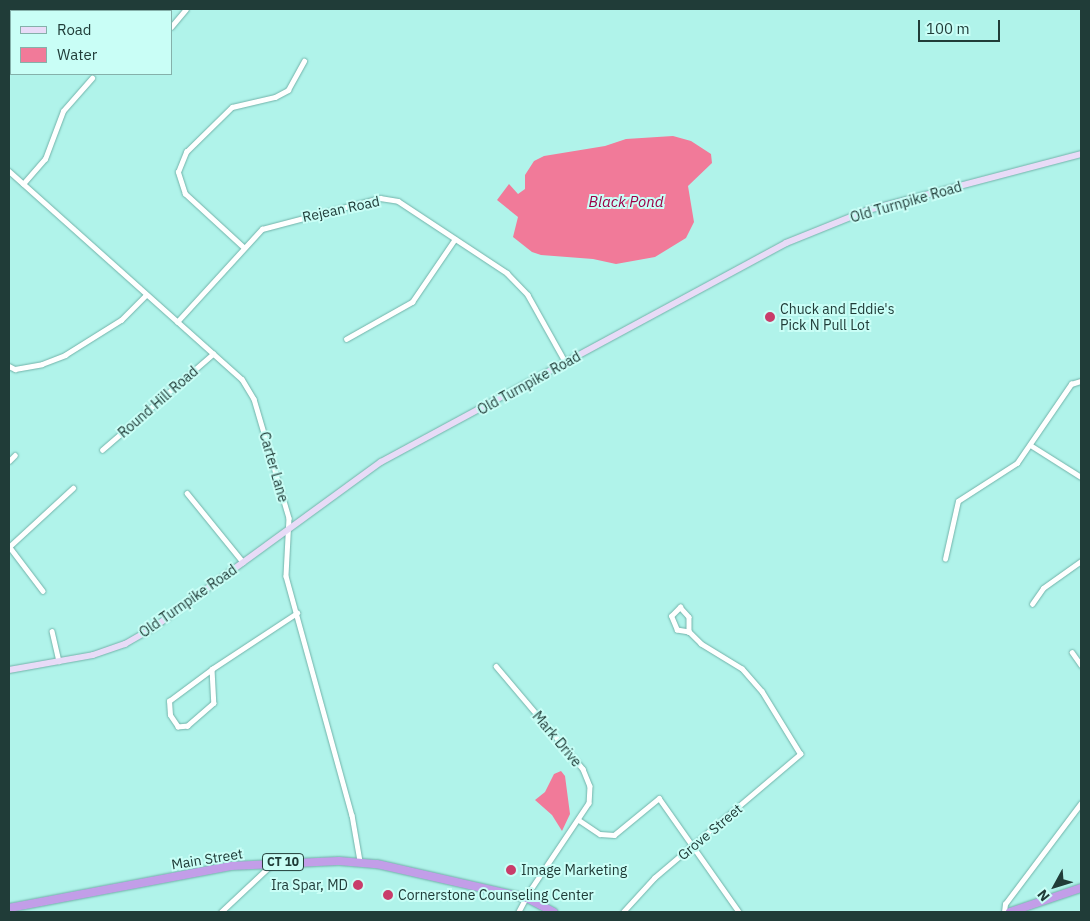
<!DOCTYPE html>
<style>
body{margin:0}
#map{position:relative;width:1090px;height:921px;overflow:hidden;background:#b0f3ea;font-family:"IBM Plex Sans",sans-serif}
div>[style]{position:absolute}
.water>*{inset:0;background:#f17a99}
.roads{filter:drop-shadow(0 0 1px #72b3aa) drop-shadow(0 0 1px #72b3aa)}
.minor>*{height:4.5px;margin:-2.25px;padding:0 2.25px;transform-origin:2.25px;border-radius:2.25px;background:#fff}
.secondary>*{height:6px;margin:-3px;padding:0 3px;transform-origin:3px;border-radius:3px;background:#e8dbf7}
.trunk>*{height:8px;margin:-4px;padding:0 4px;transform-origin:4px;border-radius:4px;background:#c29ee8}
.dots>*{width:14px;height:14px;translate:-50% -50%;box-sizing:border-box;border:2px solid #c9fef6;border-radius:50%}
span{translate:-50% -50%;white-space:nowrap;text-align:center;line-height:1.15;-webkit-text-stroke:4px #c9fef6;paint-order:stroke}
.shield-label span{padding:1px 4px;background:#c9fef6;border:1px solid;border-radius:4px;-webkit-text-stroke-width:0}
.shield-label{font-size:12px;color:#203c38;font-weight:700}
.street-label{font-size:14px;color:#203c38}
.poi-label{font-size:14px;color:#203c38}
.left{translate:0 -50%;text-align:left}
.right{translate:-100% -50%;text-align:right}
.water-label{font-size:15px;color:#9c0047;font-style:italic}
.frame{position:absolute;inset:0;border:10px solid #203c38;pointer-events:none}
.legend{position:absolute;left:10px;top:10px;width:162px;height:65px;box-sizing:border-box;background:#c9fef6;border:1px solid #85b0aa;margin:0;padding:6px 9px;list-style:none;font-size:15px;color:#203c38}
.legend li{display:flex;align-items:center;gap:10px;height:25px}
.legend b{width:25px;border:1px solid #85b0aa}
.north{position:absolute;left:1030px;top:861px;width:50px;height:50px;-webkit-text-stroke:4px #c9fef6;paint-order:stroke;rotate:231deg;font-size:14px;font-weight:700;line-height:20px;text-align:center;color:#203c38}
.north::after{content:'';display:block;margin:auto;width:18px;height:22px;background:#203c38;clip-path:polygon(50% 0,100% 100%,50% 72%,0 100%)}
.scale{position:absolute;left:918px;top:20px;width:82px;height:22px;box-sizing:border-box;border:2px solid #203c38;border-top:0;padding-left:6px;font-size:15px;line-height:18px;white-space:nowrap;color:#203c38;-webkit-text-stroke:4px #c9fef6;paint-order:stroke}
</style>
<div id="map">
<div class="water">
<i style="clip-path:polygon(673px 136px,691px 141px,711px 154px,712px 163px,688px 186px,694px 222px,686px 238px,655px 257px,616px 264px,593px 259px,541px 255px,532px 252px,513px 237px,518px 217px,497px 200px,509px 184px,518px 194px,525px 189px,525px 175px,534px 161px,544px 156px,605px 146px,626px 139px)"></i>
<i style="clip-path:polygon(561px 771px,565px 776px,570px 814px,562px 831px,552px 815px,535px 800px,545px 792px,554px 774px)"></i>
</div>
<div class="roads">
<div class="minor">
<i style="left:114px;top:9px;width:3px;rotate:45deg"></i>
<i style="left:171px;top:27px;width:23px;rotate:-50deg"></i>
<i style="left:9px;top:171px;width:312px;rotate:41.8deg"></i>
<i style="left:242px;top:379px;width:23px;rotate:59deg"></i>
<i style="left:254px;top:399px;width:124px;rotate:73.6deg"></i>
<i style="left:289px;top:518px;width:58px;rotate:93deg"></i>
<i style="left:286px;top:576px;width:248px;rotate:74.6deg"></i>
<i style="left:352px;top:815px;width:47px;rotate:80.1deg"></i>
<i style="left:23px;top:184px;width:33px;rotate:-49deg"></i>
<i style="left:45px;top:159px;width:51px;rotate:-69.4deg"></i>
<i style="left:63px;top:111px;width:44px;rotate:-48.7deg"></i>
<i style="left:244px;top:248px;width:80px;rotate:-137.5deg"></i>
<i style="left:185px;top:194px;width:23px;rotate:-108deg"></i>
<i style="left:178px;top:172px;width:22px;rotate:-68deg"></i>
<i style="left:186px;top:152px;width:64px;rotate:-44.4deg"></i>
<i style="left:232px;top:107px;width:44px;rotate:-13.1deg"></i>
<i style="left:275px;top:97px;width:15px;rotate:-28deg"></i>
<i style="left:288px;top:90px;width:33px;rotate:-61deg"></i>
<i style="left:177px;top:322px;width:126px;rotate:-47.6deg"></i>
<i style="left:262px;top:229px;width:122px;rotate:-14.7deg"></i>
<i style="left:380px;top:198px;width:18px;rotate:9deg"></i>
<i style="left:398px;top:201px;width:131px;rotate:33.4deg"></i>
<i style="left:507px;top:273px;width:30px;rotate:46deg"></i>
<i style="left:528px;top:295px;width:78px;rotate:60.8deg"></i>
<i style="left:346px;top:339px;width:76px;rotate:-29.3deg"></i>
<i style="left:412px;top:302px;width:76px;rotate:-55.7deg"></i>
<i style="left:9px;top:366px;width:7px;rotate:27deg"></i>
<i style="left:15px;top:369px;width:27px;rotate:-10deg"></i>
<i style="left:42px;top:364px;width:25px;rotate:-21deg"></i>
<i style="left:65px;top:355px;width:66px;rotate:-32deg"></i>
<i style="left:121px;top:320px;width:35px;rotate:-45deg"></i>
<i style="left:1032px;top:446px;width:58px;rotate:32.3deg"></i>
<i style="left:102px;top:450px;width:147px;rotate:-40.9deg"></i>
<i style="left:9px;top:461px;width:8px;rotate:-45deg"></i>
<i style="left:187px;top:493px;width:89px;rotate:50.9deg"></i>
<i style="left:9px;top:546px;width:56px;rotate:52.9deg"></i>
<i style="left:9px;top:547px;width:87px;rotate:-42.7deg"></i>
<i style="left:945px;top:559px;width:59px;rotate:-77.4deg"></i>
<i style="left:958px;top:501px;width:70px;rotate:-32.8deg"></i>
<i style="left:1017px;top:463px;width:96px;rotate:-55.6deg"></i>
<i style="left:1071px;top:384px;width:10px;rotate:-17deg"></i>
<i style="left:1032px;top:604px;width:19px;rotate:-55deg"></i>
<i style="left:1043px;top:588px;width:47px;rotate:-35.4deg"></i>
<i style="left:52px;top:631px;width:31px;rotate:77deg"></i>
<i style="left:1072px;top:652px;width:16px;rotate:55deg"></i>
<i style="left:496px;top:666px;width:135px;rotate:49.8deg"></i>
<i style="left:583px;top:769px;width:18px;rotate:68deg"></i>
<i style="left:590px;top:786px;width:17px;rotate:93deg"></i>
<i style="left:589px;top:803px;width:106px;rotate:123.8deg"></i>
<i style="left:530px;top:891px;width:24px;rotate:118deg"></i>
<i style="left:212px;top:669px;width:34px;rotate:87deg"></i>
<i style="left:214px;top:703px;width:35px;rotate:139deg"></i>
<i style="left:188px;top:726px;width:10px;rotate:174deg"></i>
<i style="left:178px;top:727px;width:14px;rotate:-124deg"></i>
<i style="left:170px;top:715px;width:14px;rotate:-94deg"></i>
<i style="left:169px;top:701px;width:54px;rotate:-36.7deg"></i>
<i style="left:212px;top:669px;width:102px;rotate:-33.4deg"></i>
<i style="left:579px;top:820px;width:25px;rotate:34deg"></i>
<i style="left:600px;top:834px;width:14px;rotate:4deg"></i>
<i style="left:614px;top:835px;width:58px;rotate:-39.4deg"></i>
<i style="left:659px;top:798px;width:139px;rotate:54.9deg"></i>
<i style="left:221px;top:912px;width:69px;rotate:-43.2deg"></i>
<i style="left:623px;top:912px;width:46px;rotate:-47.6deg"></i>
<i style="left:654px;top:878px;width:192px;rotate:-40.3deg"></i>
<i style="left:800px;top:754px;width:73px;rotate:-121.5deg"></i>
<i style="left:762px;top:692px;width:30px;rotate:-131deg"></i>
<i style="left:742px;top:669px;width:48px;rotate:-148.6deg"></i>
<i style="left:701px;top:644px;width:17px;rotate:-135deg"></i>
<i style="left:689px;top:632px;width:12px;rotate:-171deg"></i>
<i style="left:677px;top:630px;width:15px;rotate:-113deg"></i>
<i style="left:671px;top:616px;width:13px;rotate:-45deg"></i>
<i style="left:680px;top:607px;width:13px;rotate:48deg"></i>
<i style="left:689px;top:617px;width:15px;rotate:90deg"></i>
<i style="left:1004px;top:912px;width:8px;rotate:-83deg"></i>
<i style="left:1005px;top:904px;width:126px;rotate:-53deg"></i>
</div>
<div class="secondary">
<i style="left:9px;top:670px;width:85px;rotate:-10.1deg"></i>
<i style="left:93px;top:655px;width:34px;rotate:-19deg"></i>
<i style="left:125px;top:644px;width:32px;rotate:-30deg"></i>
<i style="left:153px;top:628px;width:282px;rotate:-36.1deg"></i>
<i style="left:381px;top:462px;width:460px;rotate:-28.4deg"></i>
<i style="left:786px;top:243px;width:88px;rotate:-21.9deg"></i>
<i style="left:868px;top:210px;width:220px;rotate:-14.7deg"></i>
</div>
<div class="trunk">
<i style="left:9px;top:908px;width:226px;rotate:-10.7deg"></i>
<i style="left:231px;top:866px;width:108px;rotate:-2.7deg"></i>
<i style="left:339px;top:861px;width:38px;rotate:5deg"></i>
<i style="left:377px;top:864px;width:154px;rotate:12.8deg"></i>
<i style="left:527px;top:898px;width:30px;rotate:28deg"></i>
<i style="left:1010px;top:912px;width:75px;rotate:-18.7deg"></i>
</div>
</div>
<div class="dots">
<i style="left:770px;top:317px;background:#c93c6a"></i>
<i style="left:511px;top:870px;background:#c93c6a"></i>
<i style="left:358px;top:885px;background:#c93c6a"></i>
<i style="left:388px;top:895px;background:#c93c6a"></i>
</div>
<div class="shield-label">
<span style="left:283px;top:862px">CT 10</span>
</div>
<div class="street-label">
<span style="left:906px;top:202px;rotate:-16deg">Old Turnpike Road</span>
<span style="left:341px;top:209px;rotate:-12deg">Rejean Road</span>
<span style="left:529px;top:383px;rotate:-29deg">Old Turnpike Road</span>
<span style="left:158px;top:402px;rotate:-41deg">Round Hill Road</span>
<span style="left:274px;top:467px;rotate:74deg">Carter Lane</span>
<span style="left:188px;top:601px;rotate:-35deg">Old Turnpike Road</span>
<span style="left:557px;top:739px;rotate:50deg">Mark Drive</span>
<span style="left:710px;top:832px;rotate:-40deg">Grove Street</span>
<span style="left:207px;top:859px;rotate:-9deg">Main Street</span>
</div>
<div class="poi-label">
<span class="left" style="left:780px;top:317px">Chuck and Eddie's<br>Pick N Pull Lot</span>
<span class="left" style="left:521px;top:870px">Image Marketing</span>
<span class="right" style="left:348px;top:885px">Ira Spar, MD</span>
<span class="left" style="left:398px;top:895px">Cornerstone Counseling Center</span>
</div>
<div class="water-label">
<span style="left:626px;top:202px">Black Pond</span>
</div>
<div class="frame"></div>
<ul class="legend">
<li><b style="height:6px;background:#e8dbf7"></b>Road</li>
<li><b style="height:14px;background:#f17a99"></b>Water</li>
</ul>
<div class="north">N</div>
<div class="scale">100 m</div>
</div>
